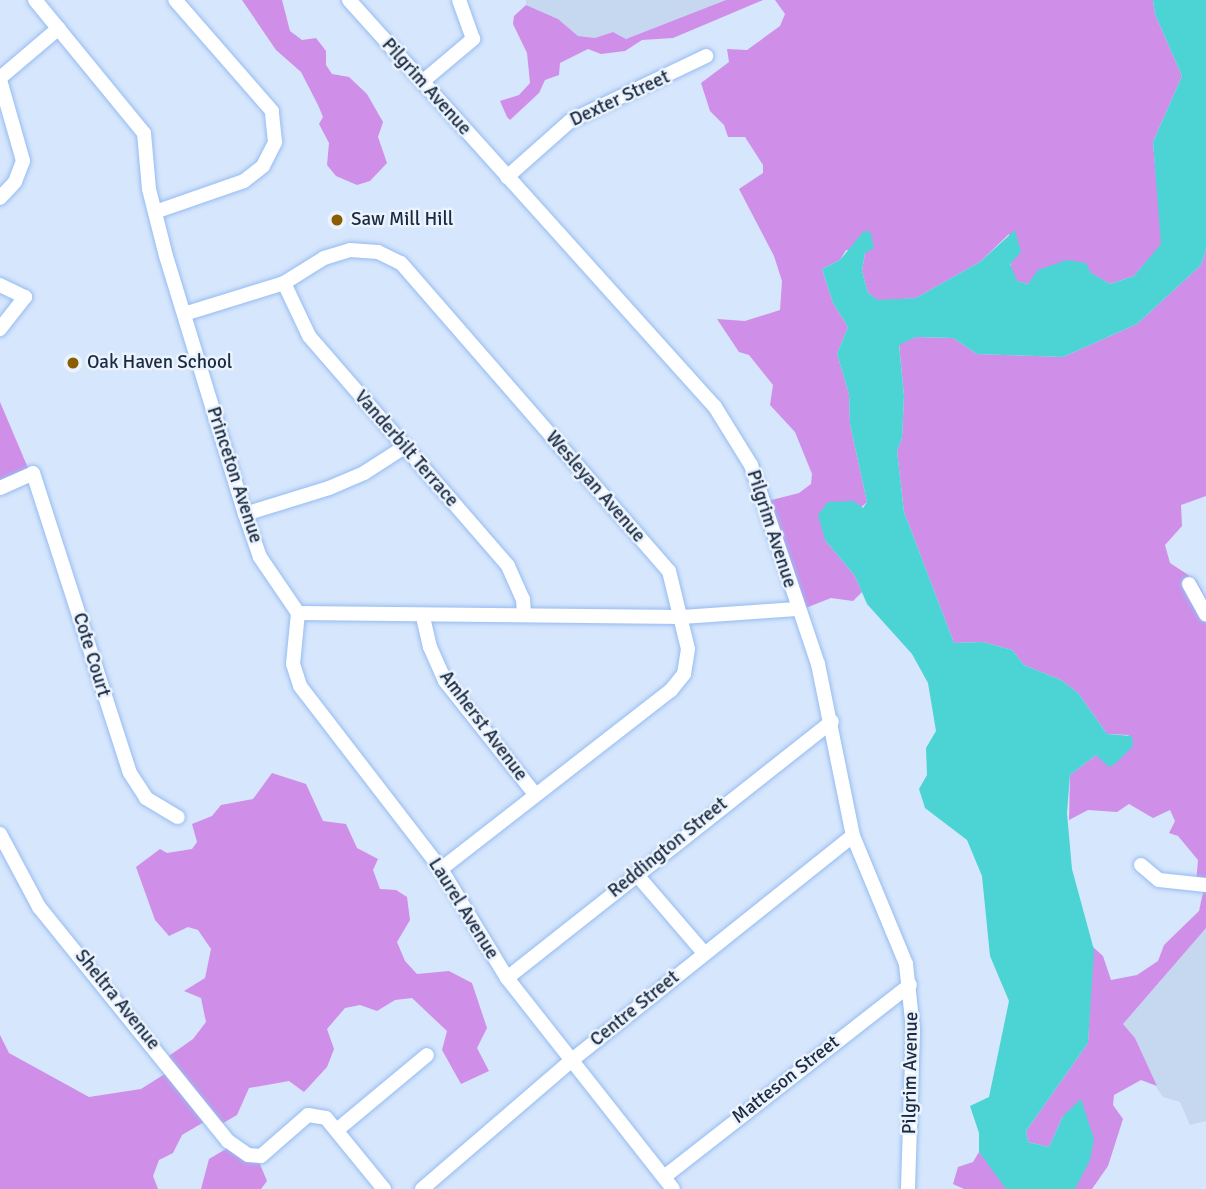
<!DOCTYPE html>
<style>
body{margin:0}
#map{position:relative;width:1206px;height:1189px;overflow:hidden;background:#d6e6fc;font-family:Signika,sans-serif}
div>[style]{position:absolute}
.built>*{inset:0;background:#c6d8f0}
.forest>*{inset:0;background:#cf8ee8}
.water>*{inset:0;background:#4cd3d4}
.roads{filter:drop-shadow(0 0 2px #95bcf1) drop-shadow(0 0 2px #95bcf1)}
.minor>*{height:14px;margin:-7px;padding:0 7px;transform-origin:7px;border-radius:7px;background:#fff}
.dots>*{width:19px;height:19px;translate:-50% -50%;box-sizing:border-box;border:4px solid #eaf3fe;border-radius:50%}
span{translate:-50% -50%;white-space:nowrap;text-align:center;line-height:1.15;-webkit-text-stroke:5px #eaf3fe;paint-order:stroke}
.street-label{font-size:19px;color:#1b2a3f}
.poi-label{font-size:19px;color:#1b2a3f}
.left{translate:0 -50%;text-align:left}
</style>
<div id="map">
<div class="built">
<i style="clip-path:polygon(526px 0,726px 0,626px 39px,613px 32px,595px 38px,578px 36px,558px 19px,526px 5px)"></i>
<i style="clip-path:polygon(1206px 928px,1206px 1121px,1190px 1125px,1180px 1102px,1163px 1097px,1158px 1090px,1135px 1038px,1123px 1024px)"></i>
</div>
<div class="forest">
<i style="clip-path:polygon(242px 0,282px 0,290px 31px,302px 40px,316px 38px,326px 51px,326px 65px,332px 74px,349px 77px,367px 94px,383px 122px,378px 137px,387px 163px,370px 181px,357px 185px,336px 176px,327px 165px,329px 143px,319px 124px,323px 117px,318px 105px,301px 72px,276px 50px)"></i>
<i style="clip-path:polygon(726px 0,763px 0,673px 38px,642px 40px,625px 51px,601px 54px,588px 49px,560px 63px,559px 75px,545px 80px,539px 93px,510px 120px,507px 117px,500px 101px,519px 95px,530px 83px,527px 53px,513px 24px,514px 16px,526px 5px,558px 19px,578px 36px,595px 38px,613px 32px,626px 39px)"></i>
<i style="clip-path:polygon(775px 0,1153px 0,1155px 14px,1182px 76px,1153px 142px,1162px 244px,1134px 276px,1110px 284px,1067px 260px,1028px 284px,1016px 281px,1011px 272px,1009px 234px,980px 262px,916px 298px,878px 301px,868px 293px,862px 271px,865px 253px,846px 250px,840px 260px,822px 269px,833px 303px,848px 327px,837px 354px,849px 394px,850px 424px,867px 502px,825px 540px,855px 576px,862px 592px,853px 601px,831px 598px,798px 611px,764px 502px,799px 493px,811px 484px,812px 474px,795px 432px,770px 405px,773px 385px,749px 355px,739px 352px,717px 319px,745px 321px,780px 310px,782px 281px,774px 256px,739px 189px,763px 173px,763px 165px,745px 137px,728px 137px,724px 125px,710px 111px,701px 83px,729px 62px,727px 49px,747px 50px,780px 26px,785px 14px)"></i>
<i style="clip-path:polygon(1206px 249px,1206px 496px,1181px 505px,1182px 526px,1165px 545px,1170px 563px,1196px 580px,1206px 599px,1206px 928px,1123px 1024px,1135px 1038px,1157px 1086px,1141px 1080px,1114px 1095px,1113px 1105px,1123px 1119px,1108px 1166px,1092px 1189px,1075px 1189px,1063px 1116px,1049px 1147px,1028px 1142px,1026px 1131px,1088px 1043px,1093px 947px,1103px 956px,1111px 980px,1137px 975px,1158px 961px,1164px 945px,1199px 911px,1204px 888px,1196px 883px,1198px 860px,1178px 836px,1169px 833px,1175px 821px,1170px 810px,1153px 818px,1129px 804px,1117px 812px,1088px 810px,1069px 820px,1070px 775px,1096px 755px,1104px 760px,1129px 735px,1107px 734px,1078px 693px,1061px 680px,1024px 665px,1012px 650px,983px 642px,954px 643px,904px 512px,897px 451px,902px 438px,904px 396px,899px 344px,916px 337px,953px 338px,977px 354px,1063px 357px,1137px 324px,1201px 265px)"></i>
<i style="clip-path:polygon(0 402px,28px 468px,0 481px)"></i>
<i style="clip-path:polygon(272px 773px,306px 784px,323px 821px,346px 824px,357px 848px,378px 859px,373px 870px,380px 889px,396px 890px,407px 897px,410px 920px,397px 942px,405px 961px,417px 974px,449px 971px,472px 983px,487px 1028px,477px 1048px,489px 1071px,461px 1084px,442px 1050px,447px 1031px,412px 998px,395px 1000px,377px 1011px,360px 1005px,345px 1008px,327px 1029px,334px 1049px,327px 1067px,304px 1092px,289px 1081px,249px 1088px,237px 1115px,218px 1126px,209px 1119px,182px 1135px,173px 1153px,159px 1160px,153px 1176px,158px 1189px,0 1189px,0 1035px,9px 1053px,89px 1097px,141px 1089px,171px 1070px,166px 1058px,193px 1039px,206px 1022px,201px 998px,184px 991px,205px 978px,211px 949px,198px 930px,188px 927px,169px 936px,155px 920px,136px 867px,160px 849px,167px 853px,192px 849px,197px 842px,192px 824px,212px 816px,221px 805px,253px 799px)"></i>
<i style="clip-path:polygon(231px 1146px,257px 1157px,267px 1181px,261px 1189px,201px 1189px,209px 1159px)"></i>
<i style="clip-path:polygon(979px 1152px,999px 1176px,1006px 1189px,964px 1189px,953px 1184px,958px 1167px,973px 1162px)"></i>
</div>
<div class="water">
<i style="clip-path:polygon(1153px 0,1206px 0,1206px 249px,1201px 265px,1137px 324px,1063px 357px,977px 354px,953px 338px,916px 337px,899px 345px,904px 396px,902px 438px,897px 451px,904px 512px,954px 643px,983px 642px,1012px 650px,1024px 665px,1061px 680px,1078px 693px,1107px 734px,1132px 736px,1133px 746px,1115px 764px,1109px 767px,1096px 755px,1070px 775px,1067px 813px,1072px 869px,1094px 950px,1088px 1043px,1026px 1131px,1028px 1142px,1049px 1147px,1063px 1116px,1081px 1099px,1094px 1139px,1090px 1160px,1075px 1189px,1006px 1189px,979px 1152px,979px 1133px,970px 1106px,989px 1097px,1009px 1001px,990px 956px,982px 876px,967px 840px,925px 808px,919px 789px,927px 775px,926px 748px,936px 731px,928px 683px,912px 654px,867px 604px,855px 576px,825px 540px,818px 515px,828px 502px,854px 501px,863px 508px,867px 502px,850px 424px,849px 394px,837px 354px,848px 327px,833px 303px,822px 269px,840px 260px,863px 232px,870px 231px,874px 248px,865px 253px,862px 271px,868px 293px,878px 300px,916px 298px,980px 262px,1015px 230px,1021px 252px,1010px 264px,1017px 281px,1028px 284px,1038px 270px,1067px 260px,1086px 263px,1091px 273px,1110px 284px,1134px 276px,1161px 244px,1153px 142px,1182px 76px,1155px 14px)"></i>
</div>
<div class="roads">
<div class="minor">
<i style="left:35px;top:0;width:172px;rotate:50.7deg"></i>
<i style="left:144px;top:133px;width:56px;rotate:84.9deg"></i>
<i style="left:149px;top:189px;width:69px;rotate:75.8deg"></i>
<i style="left:166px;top:256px;width:270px;rotate:73deg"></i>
<i style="left:245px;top:514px;width:46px;rotate:70.8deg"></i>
<i style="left:260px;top:557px;width:68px;rotate:55.8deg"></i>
<i style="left:298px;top:613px;width:384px;rotate:0.6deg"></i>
<i style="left:682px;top:617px;width:115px;rotate:-4deg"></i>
<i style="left:349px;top:0;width:547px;rotate:48.04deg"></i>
<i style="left:715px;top:407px;width:68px;rotate:58.2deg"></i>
<i style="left:751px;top:465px;width:210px;rotate:71.4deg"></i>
<i style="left:818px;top:664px;width:176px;rotate:78.5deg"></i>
<i style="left:853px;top:836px;width:139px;rotate:67.5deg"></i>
<i style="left:906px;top:964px;width:65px;rotate:83.9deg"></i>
<i style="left:913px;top:1029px;width:160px;rotate:91.8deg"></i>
<i style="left:0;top:78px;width:77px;rotate:-40.3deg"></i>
<i style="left:0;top:80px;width:84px;rotate:74.1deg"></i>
<i style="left:23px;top:161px;width:22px;rotate:111deg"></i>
<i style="left:15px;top:182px;width:22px;rotate:133deg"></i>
<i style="left:422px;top:82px;width:67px;rotate:-40.1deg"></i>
<i style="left:473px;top:39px;width:41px;rotate:-109.7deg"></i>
<i style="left:507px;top:177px;width:84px;rotate:-41.6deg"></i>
<i style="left:570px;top:121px;width:151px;rotate:-25.5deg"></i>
<i style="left:155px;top:212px;width:94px;rotate:-19.2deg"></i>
<i style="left:244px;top:181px;width:24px;rotate:-38deg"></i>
<i style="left:263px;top:166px;width:27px;rotate:-63deg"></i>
<i style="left:275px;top:142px;width:31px;rotate:-96deg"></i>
<i style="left:272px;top:111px;width:147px;rotate:-131.1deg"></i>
<i style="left:284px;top:283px;width:59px;rotate:64.7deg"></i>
<i style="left:309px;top:336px;width:304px;rotate:49.1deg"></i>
<i style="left:508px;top:566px;width:36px;rotate:66deg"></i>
<i style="left:523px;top:599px;width:16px;rotate:86deg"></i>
<i style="left:0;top:285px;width:28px;rotate:26deg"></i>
<i style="left:25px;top:297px;width:41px;rotate:128deg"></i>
<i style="left:184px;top:314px;width:105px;rotate:-17.2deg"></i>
<i style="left:284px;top:283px;width:47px;rotate:-32deg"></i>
<i style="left:324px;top:258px;width:27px;rotate:-17deg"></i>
<i style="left:350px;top:250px;width:28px;rotate:4deg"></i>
<i style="left:378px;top:252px;width:25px;rotate:26deg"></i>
<i style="left:401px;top:263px;width:408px;rotate:49deg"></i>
<i style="left:669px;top:571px;width:80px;rotate:76.3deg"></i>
<i style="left:688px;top:649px;width:25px;rotate:99deg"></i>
<i style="left:684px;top:674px;width:21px;rotate:129deg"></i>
<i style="left:671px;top:690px;width:291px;rotate:142.1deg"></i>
<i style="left:0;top:488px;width:36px;rotate:-24deg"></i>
<i style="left:33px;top:473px;width:315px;rotate:72.1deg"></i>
<i style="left:130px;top:773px;width:30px;rotate:57deg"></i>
<i style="left:146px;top:798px;width:37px;rotate:31deg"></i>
<i style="left:245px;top:514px;width:88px;rotate:-17.2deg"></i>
<i style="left:329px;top:488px;width:38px;rotate:-23deg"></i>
<i style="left:364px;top:473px;width:46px;rotate:-32.7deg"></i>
<i style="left:1189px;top:584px;width:35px;rotate:61deg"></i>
<i style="left:298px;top:613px;width:51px;rotate:95.6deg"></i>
<i style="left:293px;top:664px;width:23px;rotate:72deg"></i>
<i style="left:300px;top:686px;width:231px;rotate:52.4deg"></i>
<i style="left:441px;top:869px;width:127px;rotate:58.8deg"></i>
<i style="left:507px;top:978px;width:268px;rotate:51.8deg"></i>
<i style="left:423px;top:617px;width:31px;rotate:77deg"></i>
<i style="left:430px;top:647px;width:37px;rotate:66deg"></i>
<i style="left:445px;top:681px;width:143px;rotate:51.5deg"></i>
<i style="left:0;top:834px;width:83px;rotate:61.9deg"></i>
<i style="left:39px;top:907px;width:301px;rotate:51.1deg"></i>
<i style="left:228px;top:1141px;width:24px;rotate:35deg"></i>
<i style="left:248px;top:1155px;width:13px;rotate:4deg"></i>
<i style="left:261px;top:1156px;width:62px;rotate:-41.1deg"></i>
<i style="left:308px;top:1115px;width:18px;rotate:9deg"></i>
<i style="left:326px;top:1118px;width:92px;rotate:50.8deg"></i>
<i style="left:1141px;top:865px;width:23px;rotate:40deg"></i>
<i style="left:1159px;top:880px;width:47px;rotate:6.1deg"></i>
<i style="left:637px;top:875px;width:103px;rotate:49.3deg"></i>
<i style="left:507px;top:978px;width:414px;rotate:-38.3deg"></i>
<i style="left:337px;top:1130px;width:117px;rotate:-39.8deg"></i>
<i style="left:664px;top:1177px;width:312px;rotate:-38deg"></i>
<i style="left:422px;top:1189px;width:198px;rotate:-40.7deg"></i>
<i style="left:572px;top:1060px;width:359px;rotate:-38.6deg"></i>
</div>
</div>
<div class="dots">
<i style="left:337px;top:220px;background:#8a5d00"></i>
<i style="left:73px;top:363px;background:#8a5d00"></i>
</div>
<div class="street-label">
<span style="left:426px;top:87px;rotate:48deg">Pilgrim Avenue</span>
<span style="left:620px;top:99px;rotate:-25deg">Dexter Street</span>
<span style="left:406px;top:449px;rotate:49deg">Vanderbilt Terrace</span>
<span style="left:234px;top:475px;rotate:72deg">Princeton Avenue</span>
<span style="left:595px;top:487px;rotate:49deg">Wesleyan Avenue</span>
<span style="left:771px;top:529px;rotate:72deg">Pilgrim Avenue</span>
<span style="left:91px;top:655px;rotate:73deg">Cote Court</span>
<span style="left:483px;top:726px;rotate:53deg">Amherst Avenue</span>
<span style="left:668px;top:848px;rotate:-39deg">Reddington Street</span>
<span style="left:463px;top:909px;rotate:58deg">Laurel Avenue</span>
<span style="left:117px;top:1000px;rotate:51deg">Sheltra Avenue</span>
<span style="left:635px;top:1009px;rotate:-39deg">Centre Street</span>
<span style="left:911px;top:1073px;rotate:-89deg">Pilgrim Avenue</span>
<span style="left:786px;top:1080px;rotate:-38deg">Matteson Street</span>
</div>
<div class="poi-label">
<span class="left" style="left:351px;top:220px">Saw Mill Hill</span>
<span class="left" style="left:87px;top:363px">Oak Haven School</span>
</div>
</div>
